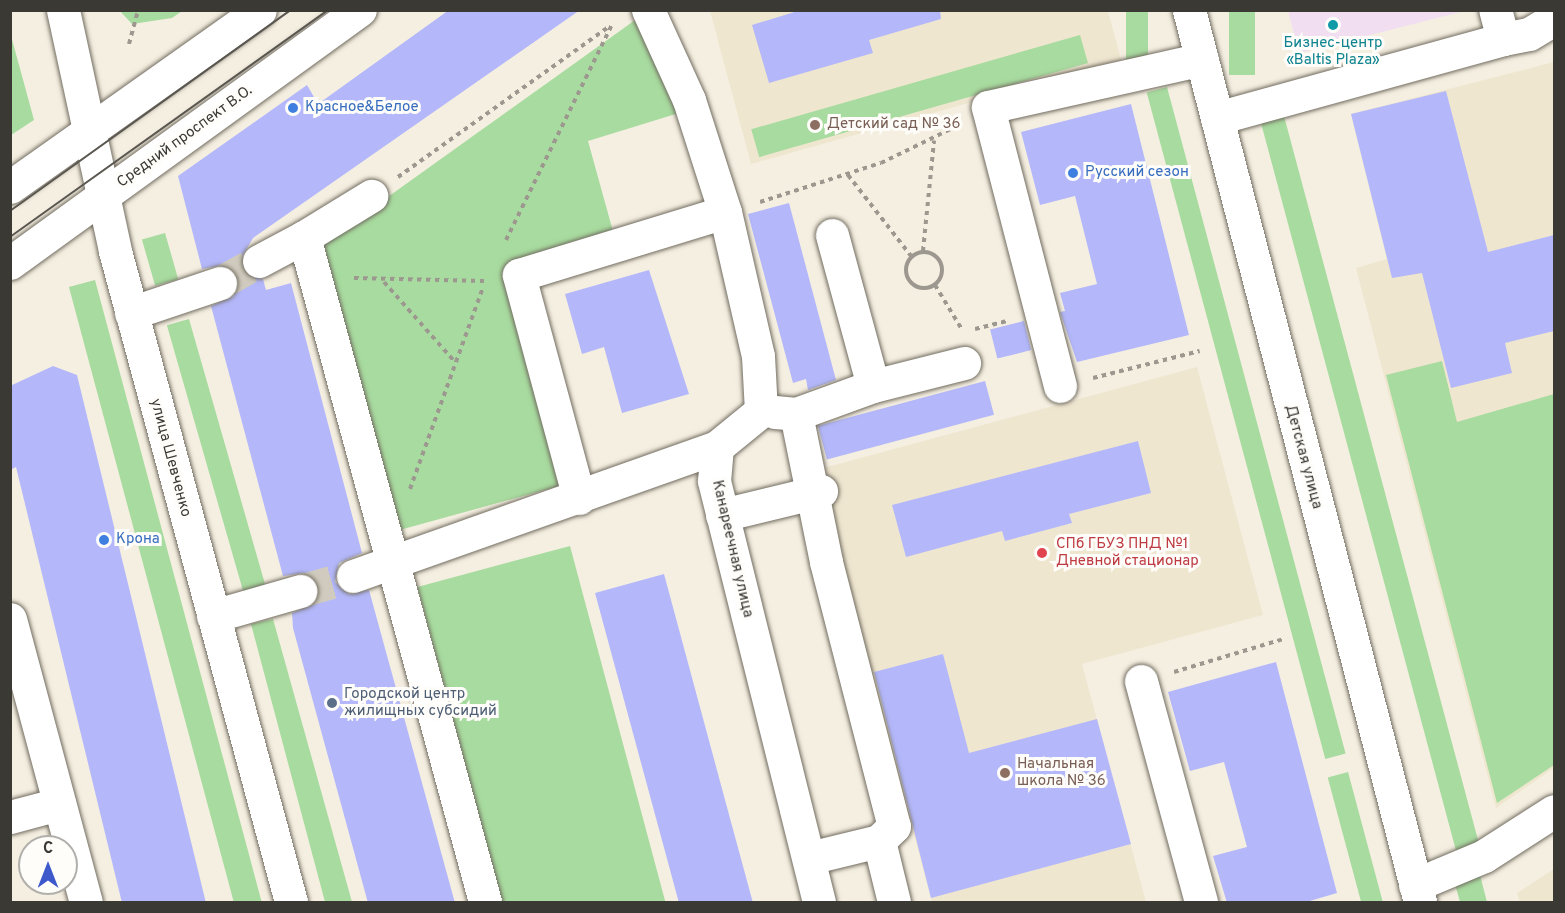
<!DOCTYPE html>
<meta charset="utf-8">
<style>
body{margin:0}
#map{position:relative;width:1565px;height:913px;overflow:hidden;background:#f5efe1;font-family:Overpass,sans-serif}
div>[style]{position:absolute}
.commercial>*{inset:0;background:#f1dff1}
.built>*{inset:0;background:#efe6d0}
.green>*{inset:0;background:#a8db9f;transform-origin:0 0}
.building>*{inset:0;background:#b4b8fa;transform-origin:0 0}
.minor-tunnel>*{height:33px;margin-top:-16.5px;transform-origin:0;background:repeating-linear-gradient(90deg,#d0cbbe 0 33px,transparent 0 49px)}
.path>*{height:4px;margin-top:-2px;transform-origin:0;background:repeating-linear-gradient(90deg,#9d988f 0 4.5px,transparent 0 9px)}
.path>.ring{margin:-2px;padding:0;box-sizing:content-box;background:none;border:4px solid #9d988f;border-radius:50%}
.roads{filter:drop-shadow(0 0 2px #716c60) drop-shadow(0 0 2px #716c60)}
.minor>*{height:33px;margin:-16.5px;padding:0 16.5px;transform-origin:16.5px;border-radius:16.5px;background:#fff}
.major>*{height:33px;margin:-16.5px;padding:0 16.5px;transform-origin:16.5px;border-radius:16.5px;background:#fff}
.tram>*{height:1.5px;margin:-0.75px;padding:0 0.75px;transform-origin:0.75px;border-radius:0.75px;background:#5a5751}
.dots>*{width:16px;height:16px;translate:-50% -50%;box-sizing:border-box;border:3px solid #fefdfa;border-radius:50%}
span{translate:-50% -50%;white-space:nowrap;text-align:center;line-height:1.15;-webkit-text-stroke:6px #fefdfa;paint-order:stroke}
.culture-label{font-size:15px;color:#0d838f}
.shop-label{font-size:15px;color:#366cbe}
.left{translate:0 -50%;text-align:left}
.education-label{font-size:15px;color:#785e54}
.street-label{font-size:15px;color:#3b3934}
.health-label{font-size:15px;color:#be3a42}
.service-label{font-size:15px;color:#4e5e75}
.frame{position:absolute;inset:0;border:12px solid #3b3934;pointer-events:none}
.north{position:absolute;left:18px;top:835px;width:60px;height:60px;box-sizing:border-box;background:#fefdfa;border:2px solid #b0afab;border-radius:50%;rotate:0deg;font-size:16px;font-weight:700;line-height:24px;text-align:center;color:#3b3934}
.north::after{content:'';display:block;margin:auto;width:21px;height:27px;background:#3d59cb;clip-path:polygon(50% 0,100% 100%,50% 72%,0 100%)}
</style>
<div id="map">
<div class="commercial">
<i style="clip-path:polygon(1288px 11px,1288px 10px,1465px 11px,1299px 53px)"></i>
</div>
<div class="built">
<i style="clip-path:polygon(710px 11px,1108px 11px,1121px 60px,751px 164px)"></i>
<i style="clip-path:polygon(1554px 62px,1554px 768px,1496px 808px,1356px 268px,1387px 259px,1351px 114px)"></i>
<i style="clip-path:polygon(1197px 367px,1263px 615px,1082px 664px,1146px 902px,932px 902px,816px 470px)"></i>
<i style="clip-path:polygon(1554px 869px,1554px 902px,1520px 902px,1517px 893px)"></i>
</div>
<div class="green">
<i style="clip-path:polygon(120px 11px,182px 11px,172px 18px,132px 24px)"></i>
<i style="left:1126px;top:11px;width:22px;height:51px"></i>
<i style="left:1229px;top:11px;width:26px;height:64px"></i>
<i style="clip-path:polygon(638px 18px,679px 113px,588px 141px,614px 235px,505px 270px,563px 485px,396px 531px,315px 242px,378px 204px)"></i>
<i style="clip-path:polygon(10px 32px,34px 120px,11px 135px,10px 135px)"></i>
<i style="left:1080px;top:35px;width:29px;height:342px;rotate:74deg"></i>
<i style="left:1167px;top:87px;width:690px;height:21px;rotate:75deg"></i>
<i style="left:1284px;top:116px;width:754px;height:24px;rotate:75deg"></i>
<i style="left:165px;top:233px;width:48px;height:24px;rotate:74deg"></i>
<i style="left:95px;top:280px;width:643px;height:27px;rotate:75deg"></i>
<i style="left:189px;top:319px;width:284px;height:23px;rotate:74deg"></i>
<i style="clip-path:polygon(1442px 361px,1457px 422px,1554px 394px,1554px 765px,1497px 803px,1386px 375px)"></i>
<i style="left:570px;top:546px;width:369px;height:158px;rotate:75deg"></i>
<i style="clip-path:polygon(273px 619px,352px 902px,325px 902px,251px 624px)"></i>
<i style="left:1348px;top:772px;width:134px;height:21px;rotate:75deg"></i>
<i style="clip-path:polygon(1480px 875px,1487px 902px,1460px 902px,1455px 884px)"></i>
</div>
<div class="building">
<i style="clip-path:polygon(449px 10px,580px 10px,253px 238px,240px 260px,249px 277px,263px 279px,266px 290px,291px 283px,362px 553px,339px 563px,335px 582px,349px 594px,369px 590px,455px 903px,368px 903px,293px 628px,292px 613px,313px 604px,318px 586px,305px 573px,283px 576px,211px 306px,234px 296px,238px 278px,224px 265px,202px 269px,178px 176px,307px 85px,318px 104px)"></i>
<i style="clip-path:polygon(801px 10px,940px 10px,941px 19px,869px 40px,873px 53px,769px 83px,752px 25px)"></i>
<i style="clip-path:polygon(1446px 91px,1488px 252px,1554px 235px,1554px 331px,1505px 343px,1512px 373px,1451px 388px,1422px 273px,1392px 278px,1351px 114px)"></i>
<i style="clip-path:polygon(1131px 104px,1189px 335px,1077px 362px,1060px 312px,1065px 311px,1060px 293px,1097px 284px,1075px 196px,1040px 205px,1021px 132px)"></i>
<i style="clip-path:polygon(789px 203px,836px 380px,808px 390px,806px 379px,793px 383px,748px 214px)"></i>
<i style="clip-path:polygon(649px 270px,689px 394px,622px 413px,604px 347px,582px 354px,565px 294px)"></i>
<i style="left:1024px;top:321px;width:30px;height:35px;rotate:76deg"></i>
<i style="clip-path:polygon(53px 366px,77px 375px,206px 903px,122px 903px,16px 467px,10px 470px,10px 386px)"></i>
<i style="left:985px;top:381px;width:35px;height:173px;rotate:75deg"></i>
<i style="clip-path:polygon(1138px 441px,1151px 493px,1069px 514px,1072px 523px,1005px 541px,1002px 531px,906px 557px,892px 505px)"></i>
<i style="clip-path:polygon(664px 574px,731px 822px,753px 903px,679px 903px,595px 593px)"></i>
<i style="clip-path:polygon(943px 654px,969px 753px,1097px 719px,1131px 844px,931px 898px,874px 672px)"></i>
<i style="clip-path:polygon(1276px 662px,1337px 893px,1303px 903px,1227px 903px,1213px 856px,1247px 847px,1224px 762px,1190px 771px,1168px 692px)"></i>
</div>
<div class="minor-tunnel">
<i style="left:220px;top:283px;width:45px;rotate:-29.4deg"></i>
<i style="left:300px;top:591px;width:55px;rotate:-15.8deg"></i>
</div>
<div class="path">
<i style="left:129px;top:44px;width:35px;rotate:-75deg"></i>
<i style="left:848px;top:175px;width:103px;rotate:52.1deg"></i>
<i style="left:398px;top:177px;width:260px;rotate:-35.5deg"></i>
<i style="left:760px;top:202px;width:127px;rotate:-17.9deg"></i>
<i style="left:881px;top:163px;width:85px;rotate:-26deg"></i>
<i style="left:506px;top:240px;width:240px;rotate:-63.8deg"></i>
<i style="left:923px;top:251px;width:111px;rotate:-84.3deg"></i>
<i class="ring" style="left:906px;top:252px;width:32px;height:32px"></i>
<i style="left:354px;top:278px;width:130px;rotate:1.3deg"></i>
<i style="left:384px;top:282px;width:107px;rotate:48.4deg"></i>
<i style="left:935px;top:285px;width:50px;rotate:58.8deg"></i>
<i style="left:975px;top:329px;width:32px;rotate:-14deg"></i>
<i style="left:1093px;top:378px;width:110px;rotate:-14.2deg"></i>
<i style="left:410px;top:489px;width:215px;rotate:-70.1deg"></i>
<i style="left:1174px;top:672px;width:114px;rotate:-16.8deg"></i>
</div>
<div class="roads">
<div class="minor">
<i style="left:63px;top:10px;width:247px;rotate:77.8deg"></i>
<i style="left:115px;top:251px;width:674px;rotate:74.87deg"></i>
<i style="left:648px;top:10px;width:99px;rotate:65.5deg"></i>
<i style="left:689px;top:100px;width:118px;rotate:72.2deg"></i>
<i style="left:725px;top:212px;width:148px;rotate:77.1deg"></i>
<i style="left:758px;top:356px;width:55px;rotate:86.9deg"></i>
<i style="left:761px;top:411px;width:57px;rotate:140.7deg"></i>
<i style="left:717px;top:447px;width:34px;rotate:95deg"></i>
<i style="left:714px;top:481px;width:434px;rotate:76deg"></i>
<i style="left:1189px;top:10px;width:921px;rotate:75.48deg"></i>
<i style="left:1503px;top:39px;width:26px;rotate:-11deg"></i>
<i style="left:1529px;top:34px;width:29px;rotate:-31deg"></i>
<i style="left:1217px;top:118px;width:297px;rotate:-15.4deg"></i>
<i style="left:1503px;top:39px;width:30px;rotate:-105deg"></i>
<i style="left:832px;top:235px;width:156px;rotate:74.8deg"></i>
<i style="left:304px;top:237px;width:79px;rotate:-31.5deg"></i>
<i style="left:259px;top:261px;width:51px;rotate:-28.1deg"></i>
<i style="left:304px;top:237px;width:689px;rotate:74.77deg"></i>
<i style="left:131px;top:313px;width:94px;rotate:-18.6deg"></i>
<i style="left:1060px;top:386px;width:288px;rotate:-104.5deg"></i>
<i style="left:988px;top:107px;width:219px;rotate:-12.6deg"></i>
<i style="left:775px;top:412px;width:21px;rotate:5deg"></i>
<i style="left:796px;top:414px;width:82px;rotate:-20deg"></i>
<i style="left:873px;top:386px;width:94px;rotate:-14.2deg"></i>
<i style="left:796px;top:414px;width:151px;rotate:78.5deg"></i>
<i style="left:826px;top:562px;width:273px;rotate:75.6deg"></i>
<i style="left:894px;top:826px;width:21px;rotate:135deg"></i>
<i style="left:879px;top:841px;width:63px;rotate:76.2deg"></i>
<i style="left:579px;top:498px;width:231px;rotate:-105.1deg"></i>
<i style="left:519px;top:275px;width:215px;rotate:-17deg"></i>
<i style="left:722px;top:515px;width:102px;rotate:-13.6deg"></i>
<i style="left:353px;top:576px;width:386px;rotate:-19.5deg"></i>
<i style="left:213px;top:616px;width:91px;rotate:-16deg"></i>
<i style="left:10px;top:619px;width:293px;rotate:75deg"></i>
<i style="left:1141px;top:681px;width:229px;rotate:74.8deg"></i>
<i style="left:10px;top:817px;width:51px;rotate:-14.9deg"></i>
<i style="left:809px;top:858px;width:72px;rotate:-13.7deg"></i>
<i style="left:1415px;top:885px;width:75px;rotate:-22.8deg"></i>
<i style="left:1484px;top:856px;width:83px;rotate:-32.7deg"></i>
</div>
<div class="major">
<i style="left:10px;top:187px;width:306px;rotate:-35.3deg"></i>
<i style="left:10px;top:263px;width:432px;rotate:-35.9deg"></i>
</div>
</div>
<div class="tram">
<i style="left:10px;top:211px;width:345px;rotate:-35.6deg"></i>
<i style="left:10px;top:237px;width:391px;rotate:-35.5deg"></i>
</div>
<div class="dots">
<i style="left:1333px;top:25px;background:#0f9aa8"></i>
<i style="left:293px;top:108px;background:#3f7fe0"></i>
<i style="left:815px;top:125px;background:#8d6e63"></i>
<i style="left:1073px;top:173px;background:#3f7fe0"></i>
<i style="left:104px;top:540px;background:#3f7fe0"></i>
<i style="left:1042px;top:553px;background:#e0444e"></i>
<i style="left:332px;top:703px;background:#5c6f8a"></i>
<i style="left:1005px;top:773px;background:#8d6e63"></i>
</div>
<div class="culture-label">
<span style="left:1333px;top:52px">Бизнес-центр<br>«Baltis Plaza»</span>
</div>
<div class="shop-label">
<span class="left" style="left:305px;top:108px">Красное&amp;Белое</span>
<span class="left" style="left:1085px;top:173px">Русский сезон</span>
<span class="left" style="left:116px;top:540px">Крона</span>
</div>
<div class="education-label">
<span class="left" style="left:827px;top:125px">Детский сад № 36</span>
<span class="left" style="left:1017px;top:773px">Начальная<br>школа № 36</span>
</div>
<div class="street-label">
<span style="left:185px;top:137px;rotate:-36deg">Средний проспект В.О.</span>
<span style="left:1303px;top:457px;rotate:75deg">Детская улица</span>
<span style="left:170px;top:458px;rotate:75deg">улица Шевченко</span>
<span style="left:732px;top:549px;rotate:77deg">Канареечная улица</span>
</div>
<div class="health-label">
<span class="left" style="left:1056px;top:553px">СПб ГБУЗ ПНД №1<br>Дневной стационар</span>
</div>
<div class="service-label">
<span class="left" style="left:344px;top:703px">Городской центр<br>жилищных субсидий</span>
</div>
<div class="frame"></div>
<div class="north">С</div>
</div>
